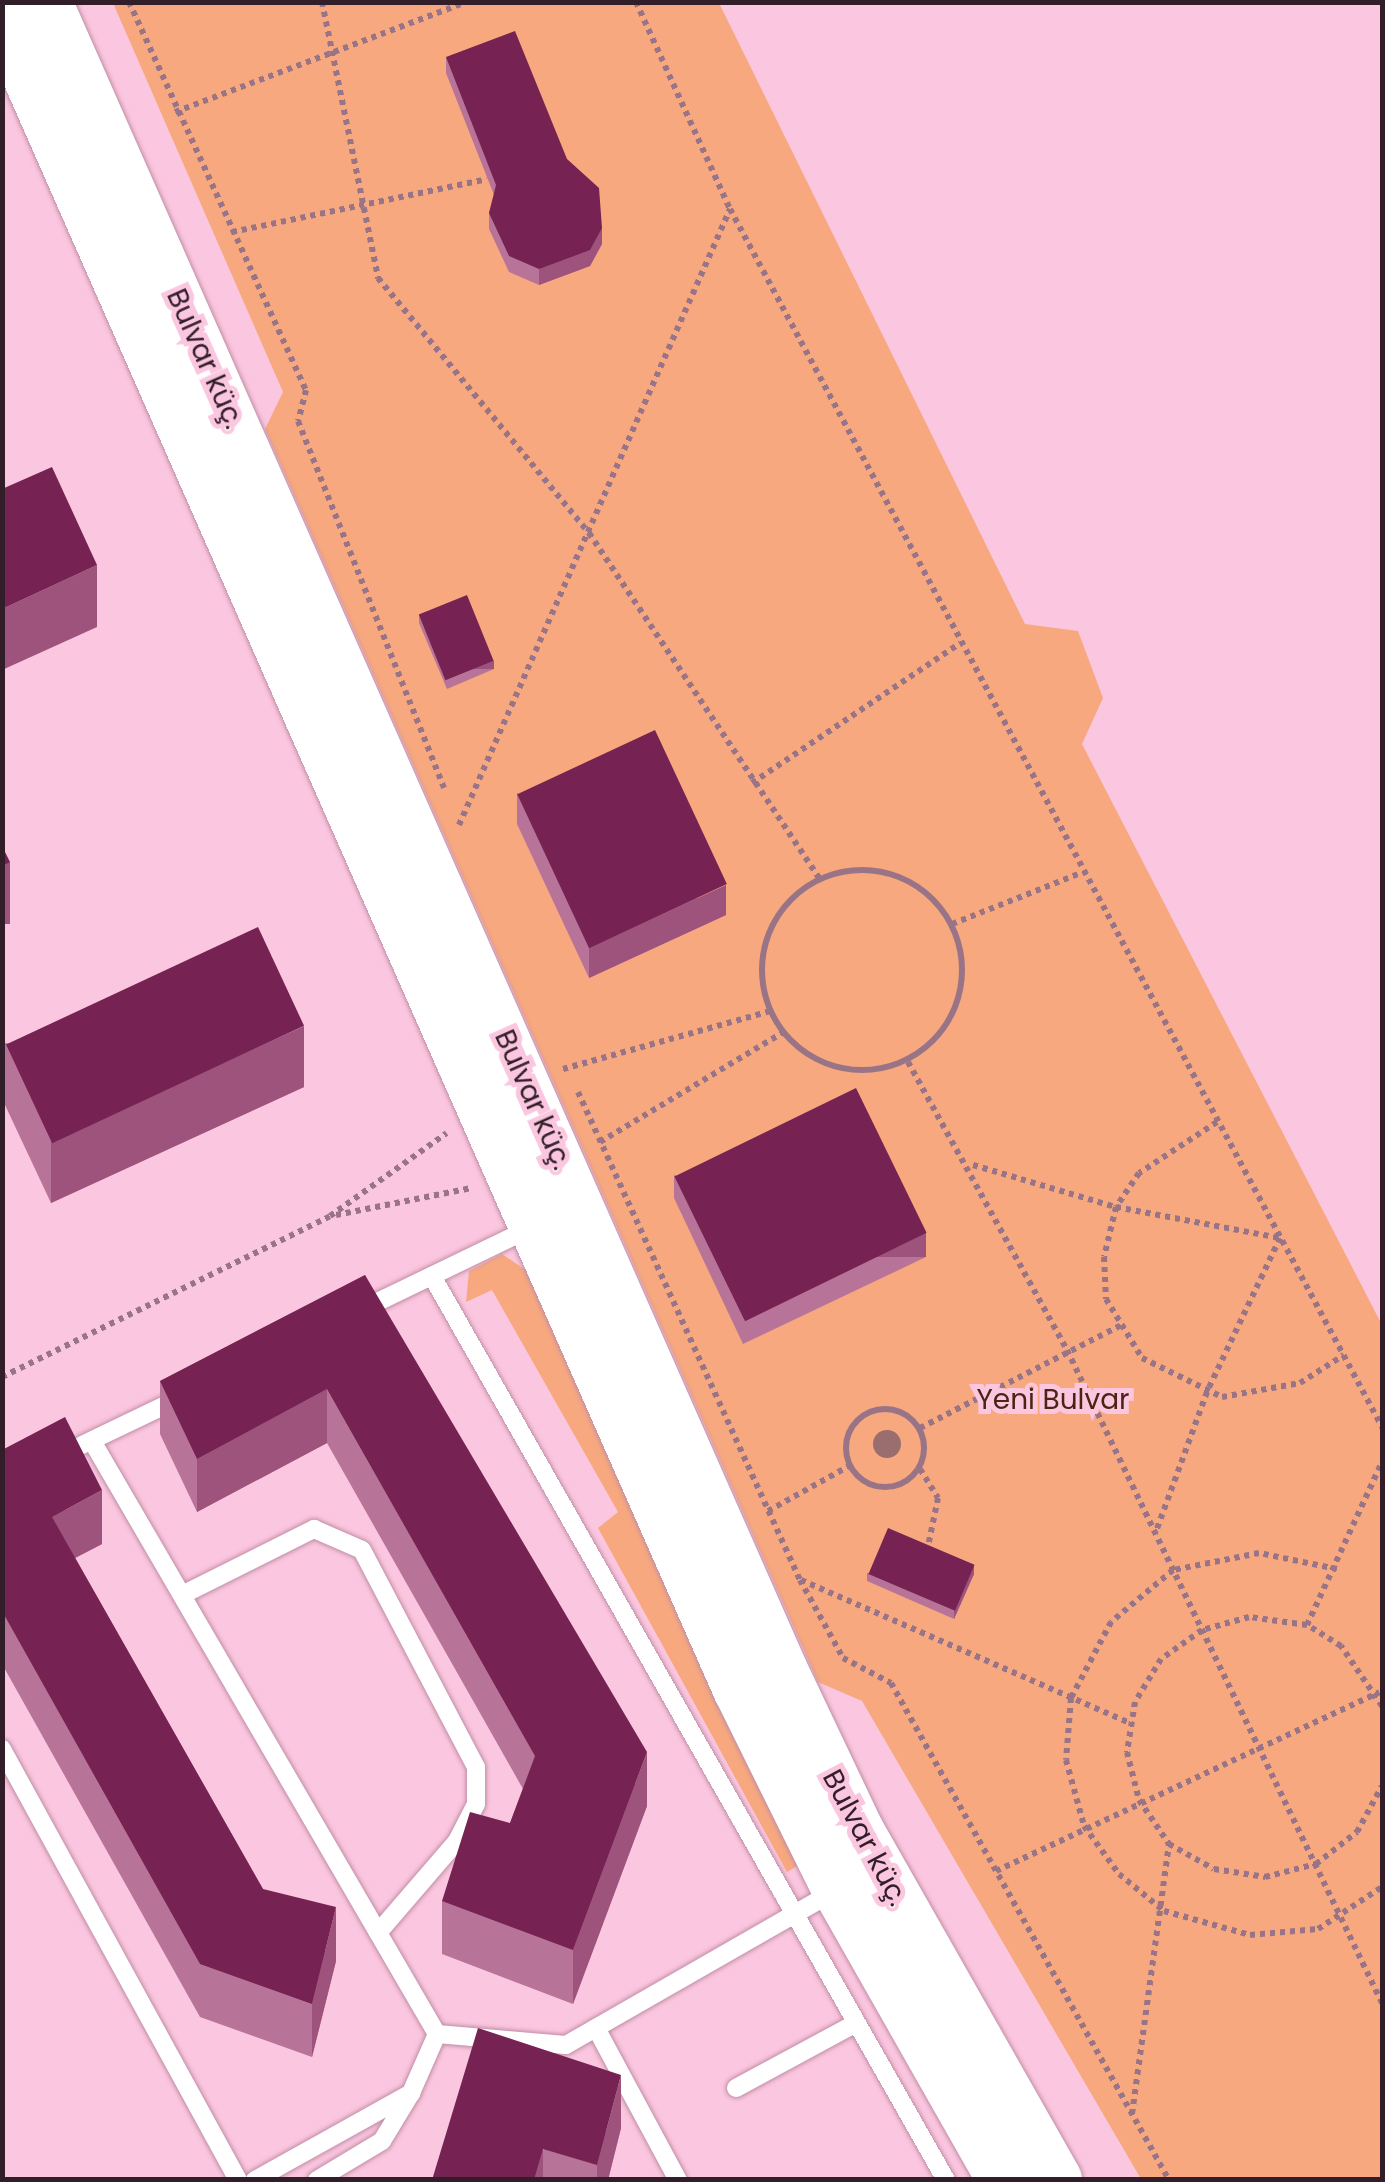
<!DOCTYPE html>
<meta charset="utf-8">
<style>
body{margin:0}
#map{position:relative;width:1385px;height:2182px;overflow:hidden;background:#fbc6df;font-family:Poppins,sans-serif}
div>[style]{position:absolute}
.green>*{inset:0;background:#f7a87e}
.path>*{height:6px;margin-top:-3px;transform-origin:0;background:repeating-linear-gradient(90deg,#997486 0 5px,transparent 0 10px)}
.path>.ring{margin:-3px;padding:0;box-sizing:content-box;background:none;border:6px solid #997486;border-radius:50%}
.roads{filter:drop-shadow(0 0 2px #c08ea6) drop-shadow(0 0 2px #c08ea6)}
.lane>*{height:18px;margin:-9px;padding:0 9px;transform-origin:9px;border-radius:9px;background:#fff}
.secondary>*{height:52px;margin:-26px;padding:0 26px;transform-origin:26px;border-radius:26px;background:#fff}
.trees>*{width:28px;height:28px;margin:-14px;border-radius:50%;background:#9a6e6e}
.wall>*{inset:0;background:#b87498}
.shaded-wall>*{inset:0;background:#9e537c;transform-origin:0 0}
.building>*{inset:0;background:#762252;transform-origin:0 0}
span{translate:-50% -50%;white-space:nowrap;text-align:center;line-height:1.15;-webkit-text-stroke:10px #fbc6df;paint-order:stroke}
.street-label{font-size:28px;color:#321e28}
.park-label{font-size:28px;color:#4a2612}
.frame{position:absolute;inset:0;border:5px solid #321e28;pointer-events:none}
</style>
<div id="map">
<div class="green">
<i style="clip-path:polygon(113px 3px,719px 3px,1025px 624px,1078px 631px,1103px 698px,1082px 744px,1382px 1325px,1382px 2179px,1141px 2179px,862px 1701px,818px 1682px,265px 429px,283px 392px)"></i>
<i style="clip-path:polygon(502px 1254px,530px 1273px,797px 1866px,787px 1872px,598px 1528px,618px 1512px,492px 1290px,466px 1302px,469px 1271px)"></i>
</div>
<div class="path">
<i style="left:129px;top:2px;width:426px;rotate:65.5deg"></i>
<i style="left:306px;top:390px;width:32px;rotate:104deg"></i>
<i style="left:298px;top:421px;width:395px;rotate:68.3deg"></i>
<i style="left:322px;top:2px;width:282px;rotate:78.5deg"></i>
<i style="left:378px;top:278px;width:331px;rotate:50.4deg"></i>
<i style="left:589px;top:533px;width:415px;rotate:56.3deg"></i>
<i style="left:636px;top:2px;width:227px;rotate:65.6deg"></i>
<i style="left:730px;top:209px;width:1382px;rotate:61.84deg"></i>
<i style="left:175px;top:112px;width:311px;rotate:-20.7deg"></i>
<i style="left:232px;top:232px;width:260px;rotate:-11.7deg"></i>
<i style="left:752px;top:783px;width:251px;rotate:-33.9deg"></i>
<i style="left:459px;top:825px;width:673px;rotate:-66.25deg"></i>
<i class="ring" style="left:762px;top:870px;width:194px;height:194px"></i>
<i style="left:952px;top:924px;width:139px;rotate:-21.6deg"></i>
<i style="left:908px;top:1062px;width:329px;rotate:61.1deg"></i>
<i style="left:1067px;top:1350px;width:725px;rotate:64.25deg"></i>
<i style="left:563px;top:1069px;width:216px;rotate:-15.6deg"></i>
<i style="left:578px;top:1092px;width:536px;rotate:65.54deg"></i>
<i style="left:800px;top:1580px;width:89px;rotate:61.1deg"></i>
<i style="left:843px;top:1658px;width:54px;rotate:27.5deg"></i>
<i style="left:891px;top:1683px;width:569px;rotate:60.78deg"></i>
<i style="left:1217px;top:1122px;width:93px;rotate:146.8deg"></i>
<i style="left:1139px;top:1173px;width:41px;rotate:124.1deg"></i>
<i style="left:1116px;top:1207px;width:51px;rotate:103.5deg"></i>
<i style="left:1104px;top:1257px;width:42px;rotate:87.3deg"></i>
<i style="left:1106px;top:1299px;width:69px;rotate:58.6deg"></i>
<i style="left:1142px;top:1358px;width:89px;rotate:26deg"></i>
<i style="left:1222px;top:1397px;width:79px;rotate:-10.2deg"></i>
<i style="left:1300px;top:1383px;width:52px;rotate:-32.5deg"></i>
<i style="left:600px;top:1142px;width:212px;rotate:-30.9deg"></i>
<i style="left:973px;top:1165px;width:149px;rotate:16.4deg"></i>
<i style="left:1116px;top:1207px;width:167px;rotate:10.7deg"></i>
<i style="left:1280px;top:1238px;width:170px;rotate:115.4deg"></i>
<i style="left:1207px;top:1392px;width:151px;rotate:110.1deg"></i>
<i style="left:336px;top:1215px;width:138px;rotate:-11.3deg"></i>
<i style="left:2px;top:1377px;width:365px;rotate:-26.1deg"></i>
<i style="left:330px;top:1216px;width:143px;rotate:-35.4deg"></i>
<i class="ring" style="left:846px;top:1409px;width:72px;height:72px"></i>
<i style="left:920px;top:1428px;width:226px;rotate:-27.1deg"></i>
<i style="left:920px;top:1469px;width:34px;rotate:58deg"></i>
<i style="left:938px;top:1498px;width:54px;rotate:101.7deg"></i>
<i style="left:768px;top:1511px;width:93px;rotate:-29.1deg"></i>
<i style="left:1337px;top:1569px;width:80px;rotate:-168.4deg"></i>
<i style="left:1259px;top:1553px;width:88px;rotate:168.8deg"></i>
<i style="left:1173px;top:1570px;width:81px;rotate:140deg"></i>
<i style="left:1111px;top:1622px;width:86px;rotate:117.8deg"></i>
<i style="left:1071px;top:1698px;width:62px;rotate:94.6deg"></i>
<i style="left:1066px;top:1760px;width:68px;rotate:74.7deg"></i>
<i style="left:1084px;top:1826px;width:59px;rotate:53.9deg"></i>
<i style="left:1119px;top:1874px;width:58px;rotate:39.4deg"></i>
<i style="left:1164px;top:1911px;width:89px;rotate:15.6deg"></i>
<i style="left:1250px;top:1935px;width:68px;rotate:-5deg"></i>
<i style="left:1318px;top:1929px;width:77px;rotate:-33.3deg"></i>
<i style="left:801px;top:1580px;width:361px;rotate:23.5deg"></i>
<i style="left:1307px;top:1625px;width:179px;rotate:-65.3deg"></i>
<i style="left:1382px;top:1706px;width:73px;rotate:-124.3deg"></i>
<i style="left:1341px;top:1646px;width:40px;rotate:-148deg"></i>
<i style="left:1307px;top:1625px;width:59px;rotate:-172.1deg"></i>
<i style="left:1249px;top:1617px;width:49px;rotate:164.5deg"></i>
<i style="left:1202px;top:1630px;width:50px;rotate:144.7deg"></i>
<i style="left:1161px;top:1659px;width:50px;rotate:121.2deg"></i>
<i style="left:1135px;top:1702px;width:51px;rotate:99.1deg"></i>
<i style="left:1127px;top:1752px;width:49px;rotate:76deg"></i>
<i style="left:1139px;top:1800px;width:53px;rotate:55.7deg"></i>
<i style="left:1169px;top:1844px;width:51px;rotate:29.1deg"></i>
<i style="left:1214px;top:1869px;width:52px;rotate:8.9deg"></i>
<i style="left:1265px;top:1877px;width:53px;rotate:-14.3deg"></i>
<i style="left:1316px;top:1864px;width:52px;rotate:-38deg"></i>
<i style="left:1357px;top:1832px;width:52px;rotate:-61.5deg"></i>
<i style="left:996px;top:1871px;width:423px;rotate:-25deg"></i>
<i style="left:1132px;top:2114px;width:273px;rotate:-82.2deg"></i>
</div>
<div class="roads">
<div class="lane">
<i style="left:432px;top:1276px;width:1040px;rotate:60.38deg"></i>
<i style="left:361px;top:1310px;width:189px;rotate:-25.8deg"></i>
<i style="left:92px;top:1441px;width:686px;rotate:59.81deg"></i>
<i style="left:437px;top:2034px;width:129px;rotate:4.9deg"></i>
<i style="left:566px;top:2045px;width:308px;rotate:-29.8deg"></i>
<i style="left:82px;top:1445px;width:109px;rotate:-25.6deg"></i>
<i style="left:182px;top:1595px;width:148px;rotate:-26.6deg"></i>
<i style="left:314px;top:1529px;width:52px;rotate:23.6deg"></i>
<i style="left:362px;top:1550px;width:245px;rotate:62.3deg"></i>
<i style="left:476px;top:1767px;width:37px;rotate:90deg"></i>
<i style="left:476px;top:1804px;width:42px;rotate:117.2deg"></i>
<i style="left:457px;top:1841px;width:121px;rotate:130.7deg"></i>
<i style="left:2px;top:1749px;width:491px;rotate:61.3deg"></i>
<i style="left:596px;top:2028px;width:173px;rotate:61.7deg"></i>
<i style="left:736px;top:2088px;width:136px;rotate:-28.4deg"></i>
<i style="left:411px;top:2093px;width:64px;rotate:-66.2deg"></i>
<i style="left:255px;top:2180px;width:179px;rotate:-29.1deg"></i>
<i style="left:411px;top:2093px;width:56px;rotate:121.1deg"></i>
<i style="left:382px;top:2141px;width:76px;rotate:149deg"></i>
</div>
<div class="secondary">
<i style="left:46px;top:2px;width:1824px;rotate:66.2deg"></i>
<i style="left:782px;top:1671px;width:177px;rotate:64.6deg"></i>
<i style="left:858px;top:1831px;width:401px;rotate:60.4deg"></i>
<i style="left:2px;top:16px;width:1828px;rotate:66.23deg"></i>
<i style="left:739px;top:1689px;width:223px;rotate:63.7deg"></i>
<i style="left:838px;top:1889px;width:335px;rotate:60.4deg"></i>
</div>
</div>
<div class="trees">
<i style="left:887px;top:1444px"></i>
</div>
<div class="wall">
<i style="clip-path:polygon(446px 57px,602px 244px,590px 266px,539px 285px,509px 272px,489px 229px,489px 213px,494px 195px,446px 73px)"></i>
<i style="clip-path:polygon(419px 615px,494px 669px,447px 689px,419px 623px)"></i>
<i style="clip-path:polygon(517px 793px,726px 915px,589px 978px,517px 824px)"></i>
<i style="clip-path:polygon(5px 1043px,304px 1087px,51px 1203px,5px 1105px)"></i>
<i style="clip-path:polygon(674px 1175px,926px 1257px,743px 1344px,674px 1198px)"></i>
<i style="clip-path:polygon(365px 1275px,647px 1806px,573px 2004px,442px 1954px,442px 1901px,510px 1823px,523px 1789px,327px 1443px,197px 1512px,160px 1434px,160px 1381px)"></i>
<i style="clip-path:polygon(2px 1450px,102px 1544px,75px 1558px,263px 1889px,336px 1961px,312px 2057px,200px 2017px,2px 1664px)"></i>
<i style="clip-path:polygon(867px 1573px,974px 1574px,954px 1619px,867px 1581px)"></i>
<i style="clip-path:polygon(621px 2128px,608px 2180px,432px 2180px)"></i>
</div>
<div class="shaded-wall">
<i style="clip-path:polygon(602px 228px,602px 244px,590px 266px,539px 285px,539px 269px)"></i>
<i style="clip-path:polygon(97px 565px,97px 627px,2px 670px,2px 609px)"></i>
<i style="left:494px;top:661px;width:8px;height:51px;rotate:90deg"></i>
<i style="left:10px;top:862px;width:62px;height:9px;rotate:90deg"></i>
<i style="clip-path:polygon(726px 885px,726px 915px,589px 978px,589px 948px)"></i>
<i style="clip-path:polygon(304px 1026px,304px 1087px,51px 1203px,51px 1142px)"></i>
<i style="left:926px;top:1233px;width:24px;height:203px;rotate:90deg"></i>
<i style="clip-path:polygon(327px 1389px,327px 1443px,197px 1512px,197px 1459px)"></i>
<i style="clip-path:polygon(102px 1490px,102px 1544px,52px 1570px,52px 1517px)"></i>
<i style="clip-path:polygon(974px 1565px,974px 1574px,954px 1619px,954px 1611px)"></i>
<i style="clip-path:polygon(647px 1752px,647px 1806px,573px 2004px,573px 1950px)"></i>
<i style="clip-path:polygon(336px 1907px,336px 1961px,312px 2057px,312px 2004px)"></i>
<i style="clip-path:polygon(621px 2075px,621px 2128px,608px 2180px,597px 2180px,597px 2165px)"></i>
<i style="clip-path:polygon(543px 2149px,543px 2180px,534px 2180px)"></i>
</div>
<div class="building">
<i style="clip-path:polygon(515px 31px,567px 159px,599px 188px,602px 228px,590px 250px,539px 269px,509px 256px,489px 213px,496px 185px,446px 57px)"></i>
<i style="clip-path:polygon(52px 467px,97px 565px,2px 609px,2px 489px)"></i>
<i style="left:467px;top:595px;width:71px;height:52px;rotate:68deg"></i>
<i style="left:655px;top:730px;width:170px;height:152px;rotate:65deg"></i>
<i style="clip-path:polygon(2px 846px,10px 862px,2px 866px)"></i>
<i style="left:258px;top:927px;width:109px;height:278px;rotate:65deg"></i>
<i style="left:856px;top:1088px;width:161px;height:202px;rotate:64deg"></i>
<i style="clip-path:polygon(365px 1275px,647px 1752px,573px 1950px,442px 1901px,470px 1812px,510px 1823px,535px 1756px,327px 1389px,197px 1459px,160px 1381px)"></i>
<i style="clip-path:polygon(65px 1417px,102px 1490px,52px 1517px,263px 1889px,336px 1907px,312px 2004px,200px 1964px,2px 1611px,2px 1450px)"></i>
<i style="left:888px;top:1528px;width:94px;height:50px;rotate:23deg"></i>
<i style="clip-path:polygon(478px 2028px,621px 2075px,597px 2165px,543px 2149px,534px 2180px,432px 2180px)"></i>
</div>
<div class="street-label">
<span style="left:205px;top:359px;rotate:66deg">Bulvar küç.</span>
<span style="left:533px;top:1100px;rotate:66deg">Bulvar küç.</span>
<span style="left:865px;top:1838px;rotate:62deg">Bulvar küç.</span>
</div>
<div class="park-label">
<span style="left:1053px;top:1400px">Yeni Bulvar</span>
</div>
<div class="frame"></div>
</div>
